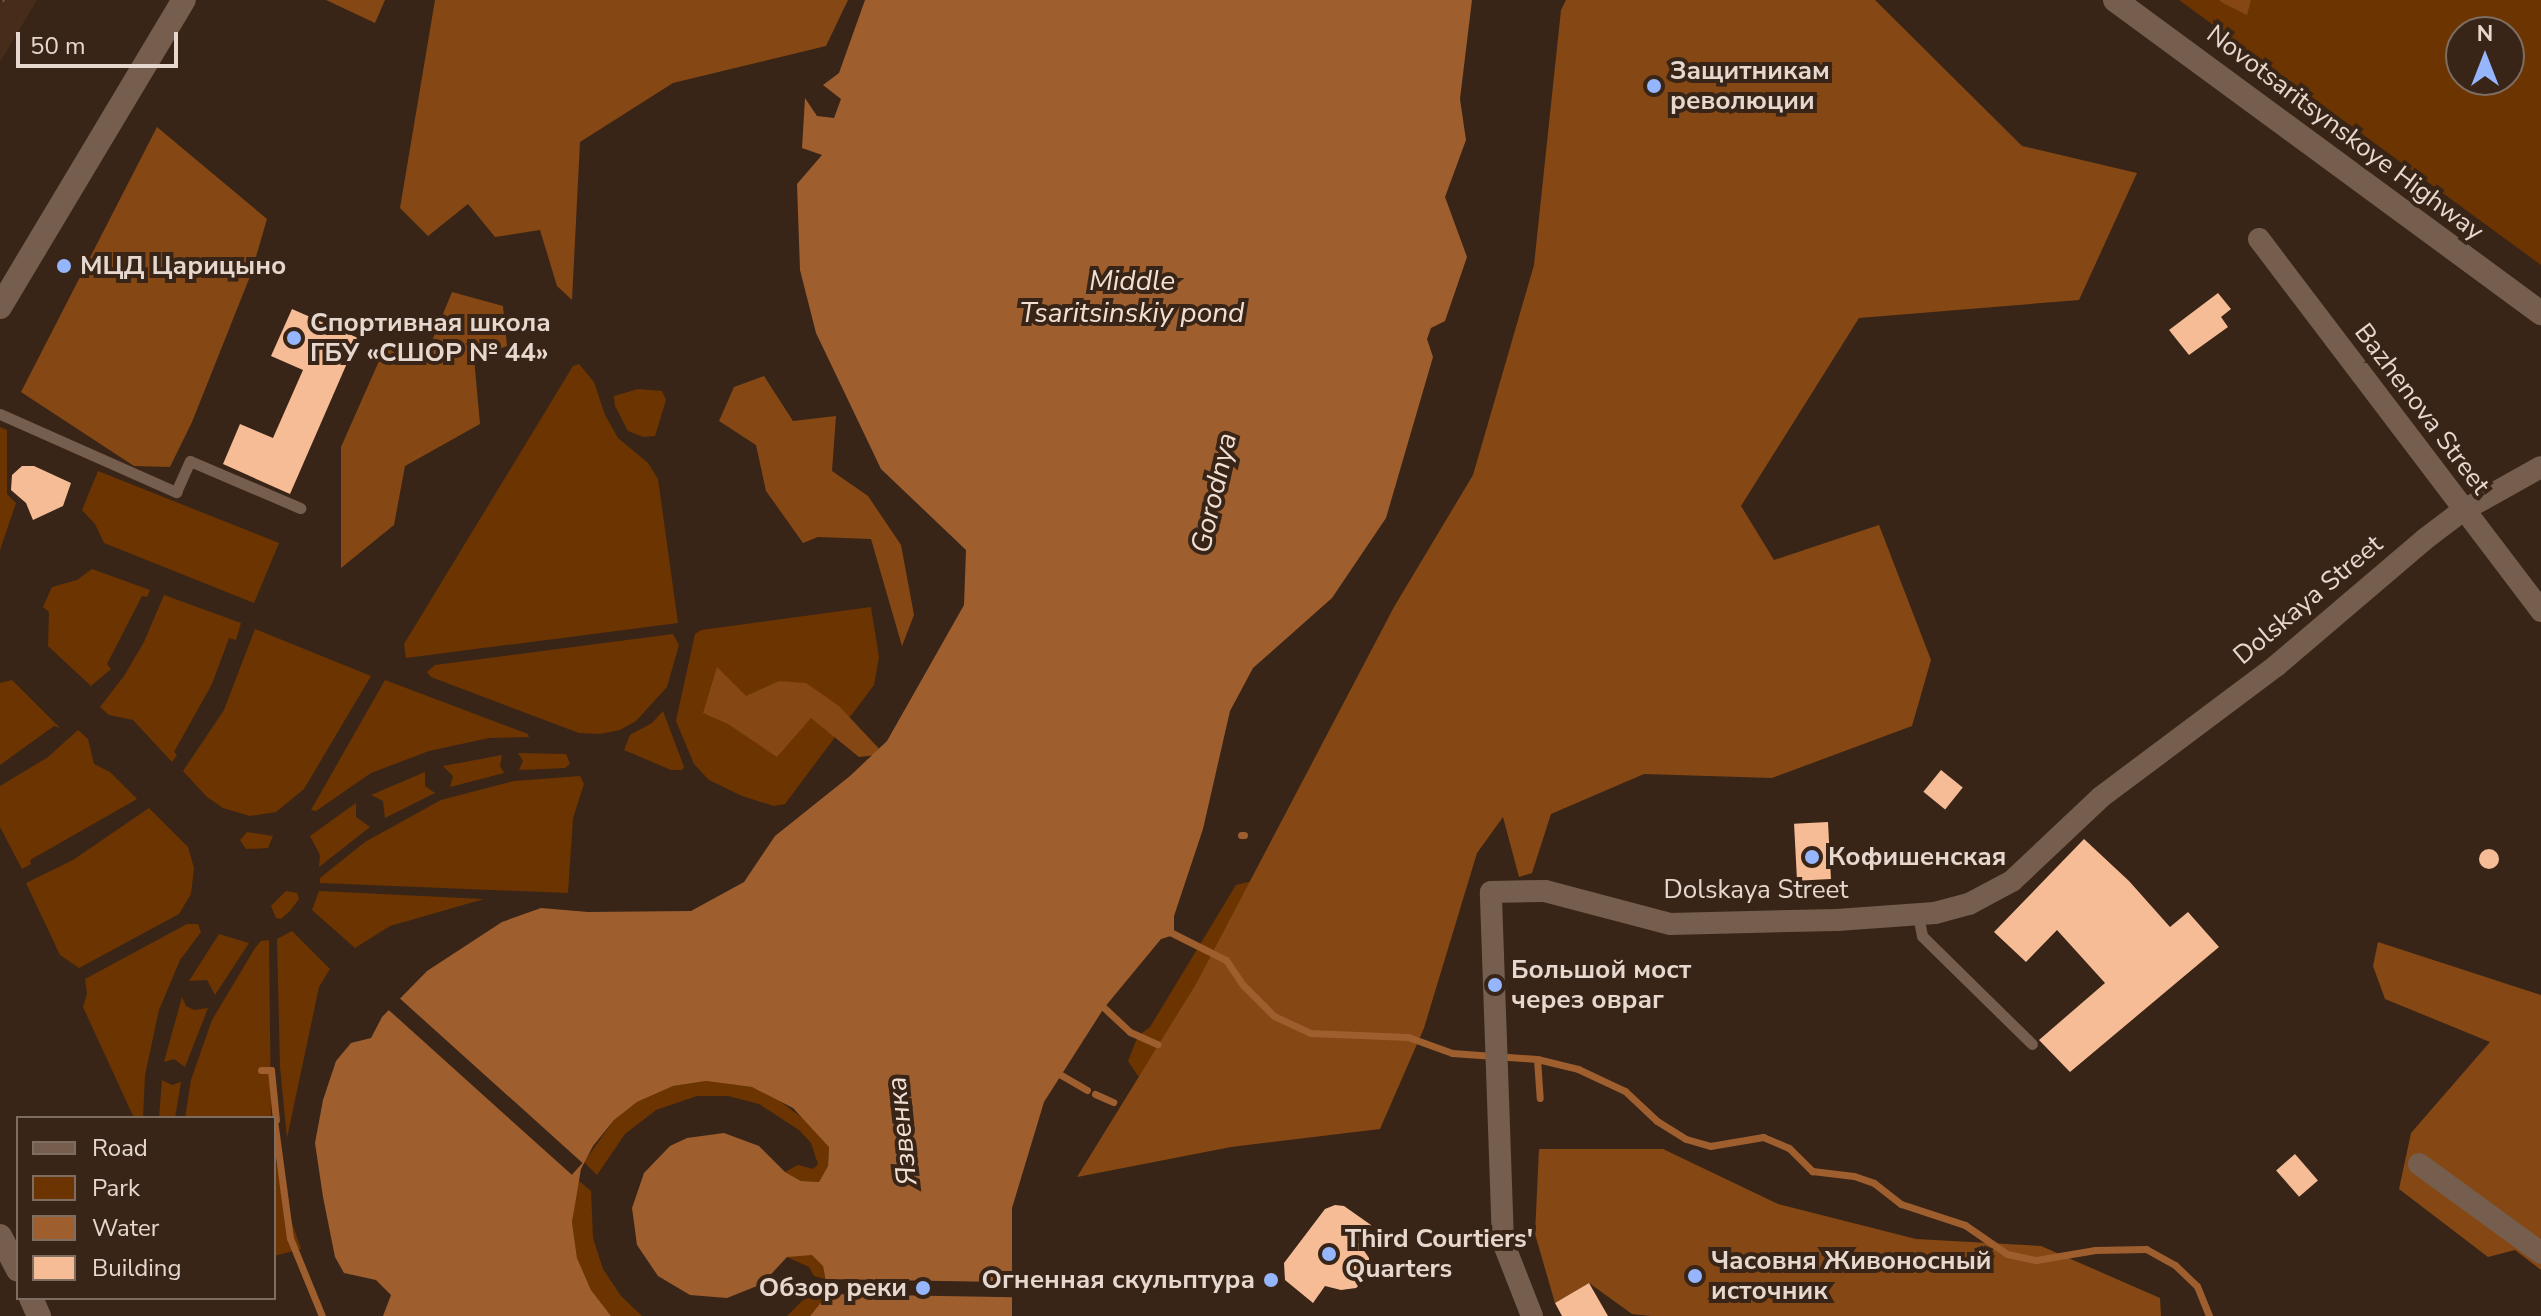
<!DOCTYPE html>
<meta charset="utf-8">
<style>
body{margin:0}
#map{position:relative;width:2541px;height:1316px;overflow:hidden;background:#392517;font-family:"Nunito Sans",sans-serif}
div>[style]{position:absolute}
.built>*{inset:0;background:#462c19}
.green>*{inset:0;background:#6c3400}
.forest>*{inset:0;background:#854713}
.water>*{inset:0;background:#9e5e2e}
.pier>*{inset:0;background:#392517;transform-origin:0 0}
.stream>*{height:7px;margin:-3.5px;padding:0 3.5px;transform-origin:3.5px;border-radius:3.5px;background:#9e5e2e}
.building>*{inset:0;background:#f6bc96;transform-origin:0 0}
.round{border-radius:50%}
.lane>*{height:11px;margin:-5.5px;padding:0 5.5px;transform-origin:5.5px;border-radius:5.5px;background:#765e4e}
.street>*{height:22px;margin:-11px;padding:0 11px;transform-origin:11px;border-radius:11px;background:#765e4e}
.secondary>*{height:24px;margin:-12px;padding:0 12px;transform-origin:12px;border-radius:12px;background:#765e4e}
.rail>*{height:9px;margin-top:-4.5px;transform-origin:0;background:repeating-linear-gradient(90deg,#392517 0 18px,#96867a 0 36px);box-sizing:border-box;border-block:2px solid #96867a}
.dots>*{width:22px;height:22px;translate:-50% -50%;box-sizing:border-box;border:4px solid #392517;border-radius:50%}
span{translate:-50% -50%;white-space:nowrap;text-align:center;line-height:1.15;-webkit-text-stroke:8px #392517;paint-order:stroke}
.poi-label{font-size:26px;color:#e6d8cf;font-weight:700}
.left{translate:0 -50%;text-align:left}
.right{translate:-100% -50%;text-align:right}
.street-label{font-size:26px;color:#e6d8cf}
.water-label{font-size:28px;color:#f3e0d4;font-style:italic}
.legend{position:absolute;left:16px;top:1116px;width:260px;height:184px;box-sizing:border-box;background:#392517;border:2px solid #7e6d61;margin:0;padding:10px 14px;list-style:none;font-size:24px;color:#e6d8cf}
.legend li{display:flex;align-items:center;gap:16px;height:40px}
.legend b{width:40px;border:2px solid #7e6d61}
.north{position:absolute;left:2445px;top:16px;width:80px;height:80px;box-sizing:border-box;background:#392517;border:2px solid #7e6d61;border-radius:50%;rotate:0deg;font-size:22px;font-weight:700;line-height:32px;text-align:center;color:#e6d8cf}
.north::after{content:'';display:block;margin:auto;width:28px;height:36px;background:#95b6fd;clip-path:polygon(50% 0,100% 100%,50% 72%,0 100%)}
.scale{position:absolute;left:16px;top:32px;width:162px;height:36px;box-sizing:border-box;border:4px solid #e6d8cf;border-top:0;padding-left:10px;font-size:24px;line-height:28px;white-space:nowrap;color:#e6d8cf;-webkit-text-stroke:6px #392517;paint-order:stroke}
</style>
<div id="map">
<div class="built">
<i style="clip-path:polygon(0 0,37px 0,0 62px)"></i>
</div>
<div class="green">
<i style="clip-path:polygon(evenodd,2179px 0,2541px 0,2541px 265px,2179px 0,2461px 32px,2509px 32px,2509px 80px,2461px 80px,2461px 32px)"></i>
<i style="clip-path:polygon(579px 364px,594px 382px,605px 415px,618px 438px,648px 463px,658px 479px,678px 623px,406px 658px,404px 644px,573px 366px)"></i>
<i style="clip-path:polygon(638px 389px,662px 391px,666px 400px,655px 436px,643px 437px,628px 431px,615px 406px,614px 396px)"></i>
<i style="clip-path:polygon(0 427px,7px 430px,7px 494px,16px 503px,0 550px)"></i>
<i style="clip-path:polygon(98px 471px,279px 543px,254px 603px,104px 543px,95px 524px,82px 510px)"></i>
<i style="clip-path:polygon(92px 569px,150px 590px,147px 597px,142px 596px,107px 664px,111px 669px,91px 686px,48px 646px,49px 612px,43px 607px,52px 587px,77px 580px)"></i>
<i style="clip-path:polygon(164px 595px,241px 623px,236px 640px,229px 638px,212px 684px,174px 752px,177px 755px,172px 762px,133px 720px,109px 715px,100px 707px,124px 676px,144px 642px)"></i>
<i style="clip-path:polygon(871px 607px,879px 657px,874px 685px,785px 804px,774px 806px,742px 796px,709px 780px,694px 764px,676px 721px,695px 634px,701px 630px)"></i>
<i style="clip-path:polygon(255px 629px,371px 676px,304px 789px,276px 812px,250px 816px,223px 808px,207px 797px,183px 771px,224px 710px)"></i>
<i style="clip-path:polygon(673px 634px,679px 645px,667px 687px,636px 721px,620px 730px,600px 734px,579px 733px,431px 677px,427px 672px,435px 665px)"></i>
<i style="clip-path:polygon(12px 680px,60px 728px,54px 726px,0 765px,0 683px)"></i>
<i style="clip-path:polygon(385px 680px,528px 734px,529px 737px,489px 738px,429px 751px,371px 773px,316px 811px,311px 810px)"></i>
<i style="clip-path:polygon(663px 711px,684px 767px,682px 770px,671px 770px,624px 750px,630px 735px,652px 723px)"></i>
<i style="clip-path:polygon(78px 730px,88px 739px,94px 764px,110px 772px,137px 799px,30px 860px,31px 864px,22px 869px,0 827px,0 786px,48px 757px)"></i>
<i style="clip-path:polygon(518px 753px,566px 754px,570px 764px,565px 768px,519px 770px,523px 761px)"></i>
<i style="clip-path:polygon(502px 755px,500px 766px,504px 773px,450px 787px,453px 776px,443px 766px)"></i>
<i style="clip-path:polygon(425px 772px,425px 786px,435px 793px,385px 818px,383px 801px,371px 795px)"></i>
<i style="clip-path:polygon(580px 776px,584px 784px,573px 818px,568px 893px,320px 883px,320px 878px,365px 842px,441px 800px,514px 781px)"></i>
<i style="clip-path:polygon(356px 803px,356px 817px,370px 827px,319px 867px,320px 855px,310px 836px)"></i>
<i style="clip-path:polygon(149px 808px,188px 847px,194px 868px,191px 894px,179px 914px,79px 968px,60px 955px,26px 883px,73px 860px)"></i>
<i style="clip-path:polygon(247px 832px,273px 836px,268px 848px,246px 849px,240px 840px)"></i>
<i style="clip-path:polygon(1256px 880px,1152px 1076px,1138px 1076px,1128px 1061px,1138px 1036px,1150px 1027px,1236px 885px)"></i>
<i style="clip-path:polygon(286px 891px,297px 893px,299px 899px,290px 911px,281px 919px,276px 918px,271px 906px)"></i>
<i style="clip-path:polygon(319px 891px,484px 899px,390px 926px,355px 948px,312px 910px)"></i>
<i style="clip-path:polygon(187px 924px,198px 924px,201px 932px,180px 960px,159px 1010px,145px 1075px,143px 1118px,134px 1118px,83px 1007px,87px 994px,85px 979px)"></i>
<i style="clip-path:polygon(292px 931px,330px 969px,319px 987px,287px 1138px,280px 1067px,277px 939px)"></i>
<i style="clip-path:polygon(219px 934px,249px 943px,215px 995px,207px 980px,189px 981px)"></i>
<i style="clip-path:polygon(269px 940px,271px 1118px,185px 1118px,191px 1080px,212px 1020px,255px 948px,261px 941px)"></i>
<i style="clip-path:polygon(182px 997px,186px 1006px,194px 1010px,208px 1008px,185px 1067px,174px 1059px,164px 1062px)"></i>
<i style="clip-path:polygon(162px 1080px,172px 1085px,181px 1082px,175px 1118px,159px 1118px)"></i>
<i style="clip-path:polygon(706px 1081px,752px 1087px,770px 1094px,812px 1125px,829px 1147px,828px 1166px,819px 1182px,801px 1181px,785px 1172px,798px 1165px,813px 1169px,818px 1164px,811px 1143px,799px 1130px,759px 1104px,728px 1096px,697px 1096px,656px 1110px,625px 1134px,597px 1175px,584px 1162px,614px 1120px,637px 1102px,673px 1086px)"></i>
<i style="clip-path:polygon(274px 1151px,282px 1194px,301px 1249px,274px 1256px)"></i>
<i style="clip-path:polygon(578px 1180px,591px 1191px,593px 1238px,603px 1269px,621px 1296px,642px 1316px,611px 1316px,591px 1290px,577px 1258px,572px 1222px)"></i>
<i style="clip-path:polygon(799px 1254px,813px 1255px,823px 1266px,825px 1279px,814px 1276px,809px 1267px,787px 1257px)"></i>
<i style="clip-path:polygon(811px 1292px,828px 1294px,810px 1316px,787px 1316px)"></i>
</div>
<div class="forest">
<i style="clip-path:polygon(326px 0,385px 0,375px 23px)"></i>
<i style="clip-path:polygon(435px 0,848px 0,826px 46px,673px 83px,580px 142px,572px 300px,557px 286px,540px 230px,495px 237px,468px 204px,428px 236px,400px 208px)"></i>
<i style="clip-path:polygon(1566px 0,1875px 0,2022px 146px,2137px 173px,2079px 300px,1859px 318px,1741px 506px,1774px 560px,1879px 525px,1931px 660px,1912px 726px,1772px 778px,1644px 774px,1551px 814px,1532px 873px,1519px 877px,1503px 817px,1477px 853px,1424px 1028px,1380px 1129px,1231px 1147px,1077px 1177px,1196px 984px,1394px 607px,1473px 475px,1534px 265px,1561px 10px)"></i>
<i style="clip-path:polygon(2219px 0,2251px 0,2247px 15px,2223px 3px)"></i>
<i style="clip-path:polygon(157px 127px,267px 219px,251px 274px,192px 422px,170px 467px,134px 466px,21px 392px)"></i>
<i style="clip-path:polygon(452px 292px,503px 306px,507px 346px,474px 358px,480px 424px,405px 466px,394px 525px,341px 568px,341px 447px,387px 343px,427px 353px)"></i>
<i style="clip-path:polygon(764px 376px,793px 421px,836px 416px,832px 471px,868px 496px,901px 545px,914px 615px,902px 646px,871px 539px,818px 537px,803px 543px,766px 491px,756px 445px,719px 421px,734px 387px)"></i>
<i style="clip-path:polygon(717px 667px,746px 696px,779px 681px,806px 683px,839px 706px,884px 754px,859px 757px,811px 718px,777px 757px,728px 724px,703px 713px)"></i>
<i style="clip-path:polygon(2378px 942px,2541px 995px,2541px 1270px,2515px 1250px,2488px 1257px,2399px 1189px,2411px 1133px,2490px 1042px,2385px 999px,2373px 966px)"></i>
<i style="clip-path:polygon(1539px 1149px,1663px 1149px,1778px 1204px,1916px 1239px,2041px 1246px,2160px 1298px,2161px 1316px,1651px 1316px,1632px 1314px,1589px 1283px,1555px 1303px,1535px 1234px)"></i>
</div>
<div class="water">
<i style="clip-path:polygon(865px 0,1472px 0,1460px 99px,1466px 140px,1445px 197px,1467px 257px,1445px 321px,1431px 328px,1427px 339px,1433px 357px,1386px 518px,1332px 598px,1253px 668px,1230px 711px,1203px 829px,1174px 916px,1174px 935px,1161px 939px,1104px 1008px,1044px 1102px,1012px 1208px,1012px 1316px,810px 1316px,828px 1294px,823px 1266px,812px 1255px,787px 1257px,762px 1284px,727px 1298px,690px 1295px,658px 1276px,637px 1245px,632px 1208px,644px 1173px,670px 1146px,687px 1138px,724px 1133px,759px 1146px,785px 1172px,801px 1181px,819px 1182px,828px 1166px,829px 1147px,793px 1108px,752px 1087px,706px 1081px,673px 1086px,637px 1102px,614px 1120px,593px 1146px,581px 1169px,572px 1222px,577px 1258px,591px 1290px,611px 1316px,383px 1316px,391px 1295px,376px 1280px,344px 1273px,335px 1257px,323px 1197px,315px 1143px,323px 1100px,336px 1061px,351px 1043px,371px 1038px,382px 1017px,427px 971px,502px 922px,541px 908px,588px 912px,691px 911px,744px 882px,775px 836px,850px 776px,887px 741px,964px 605px,966px 550px,881px 469px,816px 333px,800px 270px,797px 184px,822px 155px,802px 148px,805px 98px,817px 116px,834px 118px,841px 99px,823px 85px,839px 73px)"></i>
</div>
<div class="pier">
<i style="left:396px;top:995px;width:251px;height:16px;rotate:42deg"></i>
<i style="left:825px;top:1279px;width:190px;height:15px;rotate:1deg"></i>
</div>
<div class="stream">
<i style="left:1241px;top:835px;width:3px"></i>
<i style="left:1168px;top:931px;width:65px;rotate:26.6deg"></i>
<i style="left:1226px;top:960px;width:30px;rotate:56deg"></i>
<i style="left:1243px;top:985px;width:44px;rotate:45deg"></i>
<i style="left:1274px;top:1016px;width:40px;rotate:25deg"></i>
<i style="left:1310px;top:1033px;width:98px;rotate:2.3deg"></i>
<i style="left:1408px;top:1037px;width:47px;rotate:20deg"></i>
<i style="left:1452px;top:1053px;width:85px;rotate:4deg"></i>
<i style="left:1537px;top:1059px;width:42px;rotate:13.7deg"></i>
<i style="left:1578px;top:1069px;width:52px;rotate:25.1deg"></i>
<i style="left:1625px;top:1091px;width:44px;rotate:43.2deg"></i>
<i style="left:1657px;top:1121px;width:34px;rotate:32deg"></i>
<i style="left:1686px;top:1139px;width:25px;rotate:16deg"></i>
<i style="left:1710px;top:1146px;width:54px;rotate:-9.6deg"></i>
<i style="left:1763px;top:1137px;width:28px;rotate:23deg"></i>
<i style="left:1789px;top:1148px;width:33px;rotate:45deg"></i>
<i style="left:1812px;top:1171px;width:42px;rotate:6.8deg"></i>
<i style="left:1854px;top:1176px;width:21px;rotate:19deg"></i>
<i style="left:1874px;top:1183px;width:34px;rotate:38deg"></i>
<i style="left:1901px;top:1204px;width:67px;rotate:18.2deg"></i>
<i style="left:1965px;top:1225px;width:51px;rotate:34.6deg"></i>
<i style="left:2007px;top:1254px;width:30px;rotate:12deg"></i>
<i style="left:2036px;top:1260px;width:60px;rotate:-9.6deg"></i>
<i style="left:2095px;top:1250px;width:51px;rotate:-1.1deg"></i>
<i style="left:2146px;top:1249px;width:33px;rotate:29deg"></i>
<i style="left:2175px;top:1265px;width:30px;rotate:44deg"></i>
<i style="left:2197px;top:1286px;width:32px;rotate:68deg"></i>
<i style="left:1100px;top:1004px;width:41px;rotate:43deg"></i>
<i style="left:1130px;top:1032px;width:30px;rotate:24deg"></i>
<i style="left:1537px;top:1059px;width:39px;rotate:86deg"></i>
<i style="left:261px;top:1070px;width:10px"></i>
<i style="left:271px;top:1070px;width:50px;rotate:84.3deg"></i>
<i style="left:1061px;top:1075px;width:30px;rotate:30deg"></i>
<i style="left:1095px;top:1094px;width:20px;rotate:24deg"></i>
<i style="left:274px;top:1120px;width:119px;rotate:82.3deg"></i>
<i style="left:290px;top:1238px;width:84px;rotate:67.7deg"></i>
</div>
<div class="building">
<i style="clip-path:polygon(2218px 293px,2231px 309px,2221px 317px,2228px 327px,2189px 355px,2169px 330px)"></i>
<i style="clip-path:polygon(292px 309px,358px 338px,290px 494px,223px 464px,240px 424px,273px 438px,303px 370px,271px 356px)"></i>
<i style="clip-path:polygon(22px 466px,34px 466px,71px 483px,63px 506px,33px 520px,26px 503px,11px 490px,12px 475px)"></i>
<i style="left:1941px;top:770px;width:28px;height:28px;rotate:39deg"></i>
<i style="left:1828px;top:822px;width:57px;height:34px;rotate:87deg"></i>
<i style="clip-path:polygon(2084px 839px,2129px 881px,2170px 927px,2188px 912px,2219px 947px,2070px 1072px,2039px 1040px,2105px 983px,2057px 930px,2026px 962px,1994px 932px)"></i>
<i class="round" style="left:2479px;top:849px;width:20px;height:20px"></i>
<i style="left:2295px;top:1154px;width:35px;height:25px;rotate:49deg"></i>
<i style="clip-path:polygon(1335px 1205px,1344px 1206px,1371px 1225px,1358px 1242px,1369px 1258px,1369px 1268px,1366px 1279px,1356px 1288px,1341px 1290px,1325px 1286px,1313px 1303px,1285px 1280px,1284px 1263px,1325px 1209px)"></i>
<i style="clip-path:polygon(1589px 1283px,1608px 1316px,1562px 1316px,1555px 1303px)"></i>
</div>
<div class="lane">
<i style="left:0;top:414px;width:193px;rotate:23.9deg"></i>
<i style="left:176px;top:492px;width:34px;rotate:-66deg"></i>
<i style="left:190px;top:461px;width:120px;rotate:23.1deg"></i>
<i style="left:1918px;top:915px;width:21px;rotate:79deg"></i>
<i style="left:1922px;top:936px;width:154px;rotate:44.5deg"></i>
</div>
<div class="street">
<i style="left:2259px;top:239px;width:467px;rotate:52.8deg"></i>
<i style="left:2419px;top:1164px;width:151px;rotate:36.1deg"></i>
<i style="left:1532px;top:1316px;width:79px;rotate:-111.4deg"></i>
<i style="left:1503px;top:1242px;width:350px;rotate:-92deg"></i>
<i style="left:1491px;top:892px;width:54px;rotate:-1.1deg"></i>
<i style="left:1545px;top:891px;width:129px;rotate:14.8deg"></i>
<i style="left:1670px;top:924px;width:167px;rotate:-1.4deg"></i>
<i style="left:1837px;top:920px;width:98px;rotate:-4.1deg"></i>
<i style="left:1935px;top:913px;width:35px;rotate:-15deg"></i>
<i style="left:1969px;top:904px;width:49px;rotate:-28.1deg"></i>
<i style="left:2012px;top:881px;width:122px;rotate:-43.3deg"></i>
<i style="left:2101px;top:797px;width:219px;rotate:-36.8deg"></i>
<i style="left:2276px;top:666px;width:196px;rotate:-40.4deg"></i>
<i style="left:2425px;top:539px;width:46px;rotate:-37.1deg"></i>
<i style="left:2462px;top:511px;width:90px;rotate:-29.1deg"></i>
</div>
<div class="secondary">
<i style="left:2115px;top:0;width:529px;rotate:36.31deg"></i>
<i style="left:0;top:307px;width:358px;rotate:-59.1deg"></i>
<i style="left:0;top:1236px;width:38px;rotate:62deg"></i>
<i style="left:31px;top:1298px;width:20px;rotate:66deg"></i>
</div>
<div class="rail">
<i style="left:0;top:1px;width:1px;rotate:-90deg"></i>
</div>
<div class="dots">
<i style="left:1654px;top:86px;background:#95b6fd"></i>
<i style="left:64px;top:266px;background:#95b6fd"></i>
<i style="left:294px;top:338px;background:#95b6fd"></i>
<i style="left:1812px;top:857px;background:#95b6fd"></i>
<i style="left:1495px;top:985px;background:#95b6fd"></i>
<i style="left:1329px;top:1254px;background:#95b6fd"></i>
<i style="left:1695px;top:1276px;background:#95b6fd"></i>
<i style="left:1271px;top:1280px;background:#95b6fd"></i>
<i style="left:923px;top:1288px;background:#95b6fd"></i>
</div>
<div class="poi-label">
<span class="left" style="left:1670px;top:86px">Защитникам<br>революции</span>
<span class="left" style="left:80px;top:266px">МЦД Царицыно</span>
<span class="left" style="left:310px;top:338px">Спортивная школа<br>ГБУ «СШОР № 44»</span>
<span class="left" style="left:1828px;top:857px">Кофишенская</span>
<span class="left" style="left:1511px;top:985px">Большой мост<br>через овраг</span>
<span class="left" style="left:1345px;top:1254px">Third Courtiers'<br>Quarters</span>
<span class="left" style="left:1711px;top:1276px">Часовня Живоносный<br>источник</span>
<span class="right" style="left:1255px;top:1280px">Огненная скульптура</span>
<span class="right" style="left:907px;top:1288px">Обзор реки</span>
</div>
<div class="street-label">
<span style="left:2345px;top:133px;rotate:37deg">Novotsaritsynskoye Highway</span>
<span style="left:2422px;top:409px;rotate:53deg">Bazhenova Street</span>
<span style="left:2308px;top:600px;rotate:-40deg">Dolskaya Street</span>
<span style="left:1756px;top:890px">Dolskaya Street</span>
</div>
<div class="water-label">
<span style="left:1132px;top:297px">Middle<br>Tsaritsinskiy pond</span>
<span style="left:1214px;top:493px;rotate:-77deg">Gorodnya</span>
<span style="left:902px;top:1131px;rotate:-96deg">Язвенка</span>
</div>
<ul class="legend">
<li><b style="height:10px;background:#765e4e"></b>Road</li>
<li><b style="height:22px;background:#6c3400"></b>Park</li>
<li><b style="height:22px;background:#9e5e2e"></b>Water</li>
<li><b style="height:22px;background:#f6bc96"></b>Building</li>
</ul>
<div class="north">N</div>
<div class="scale">50 m</div>
</div>
